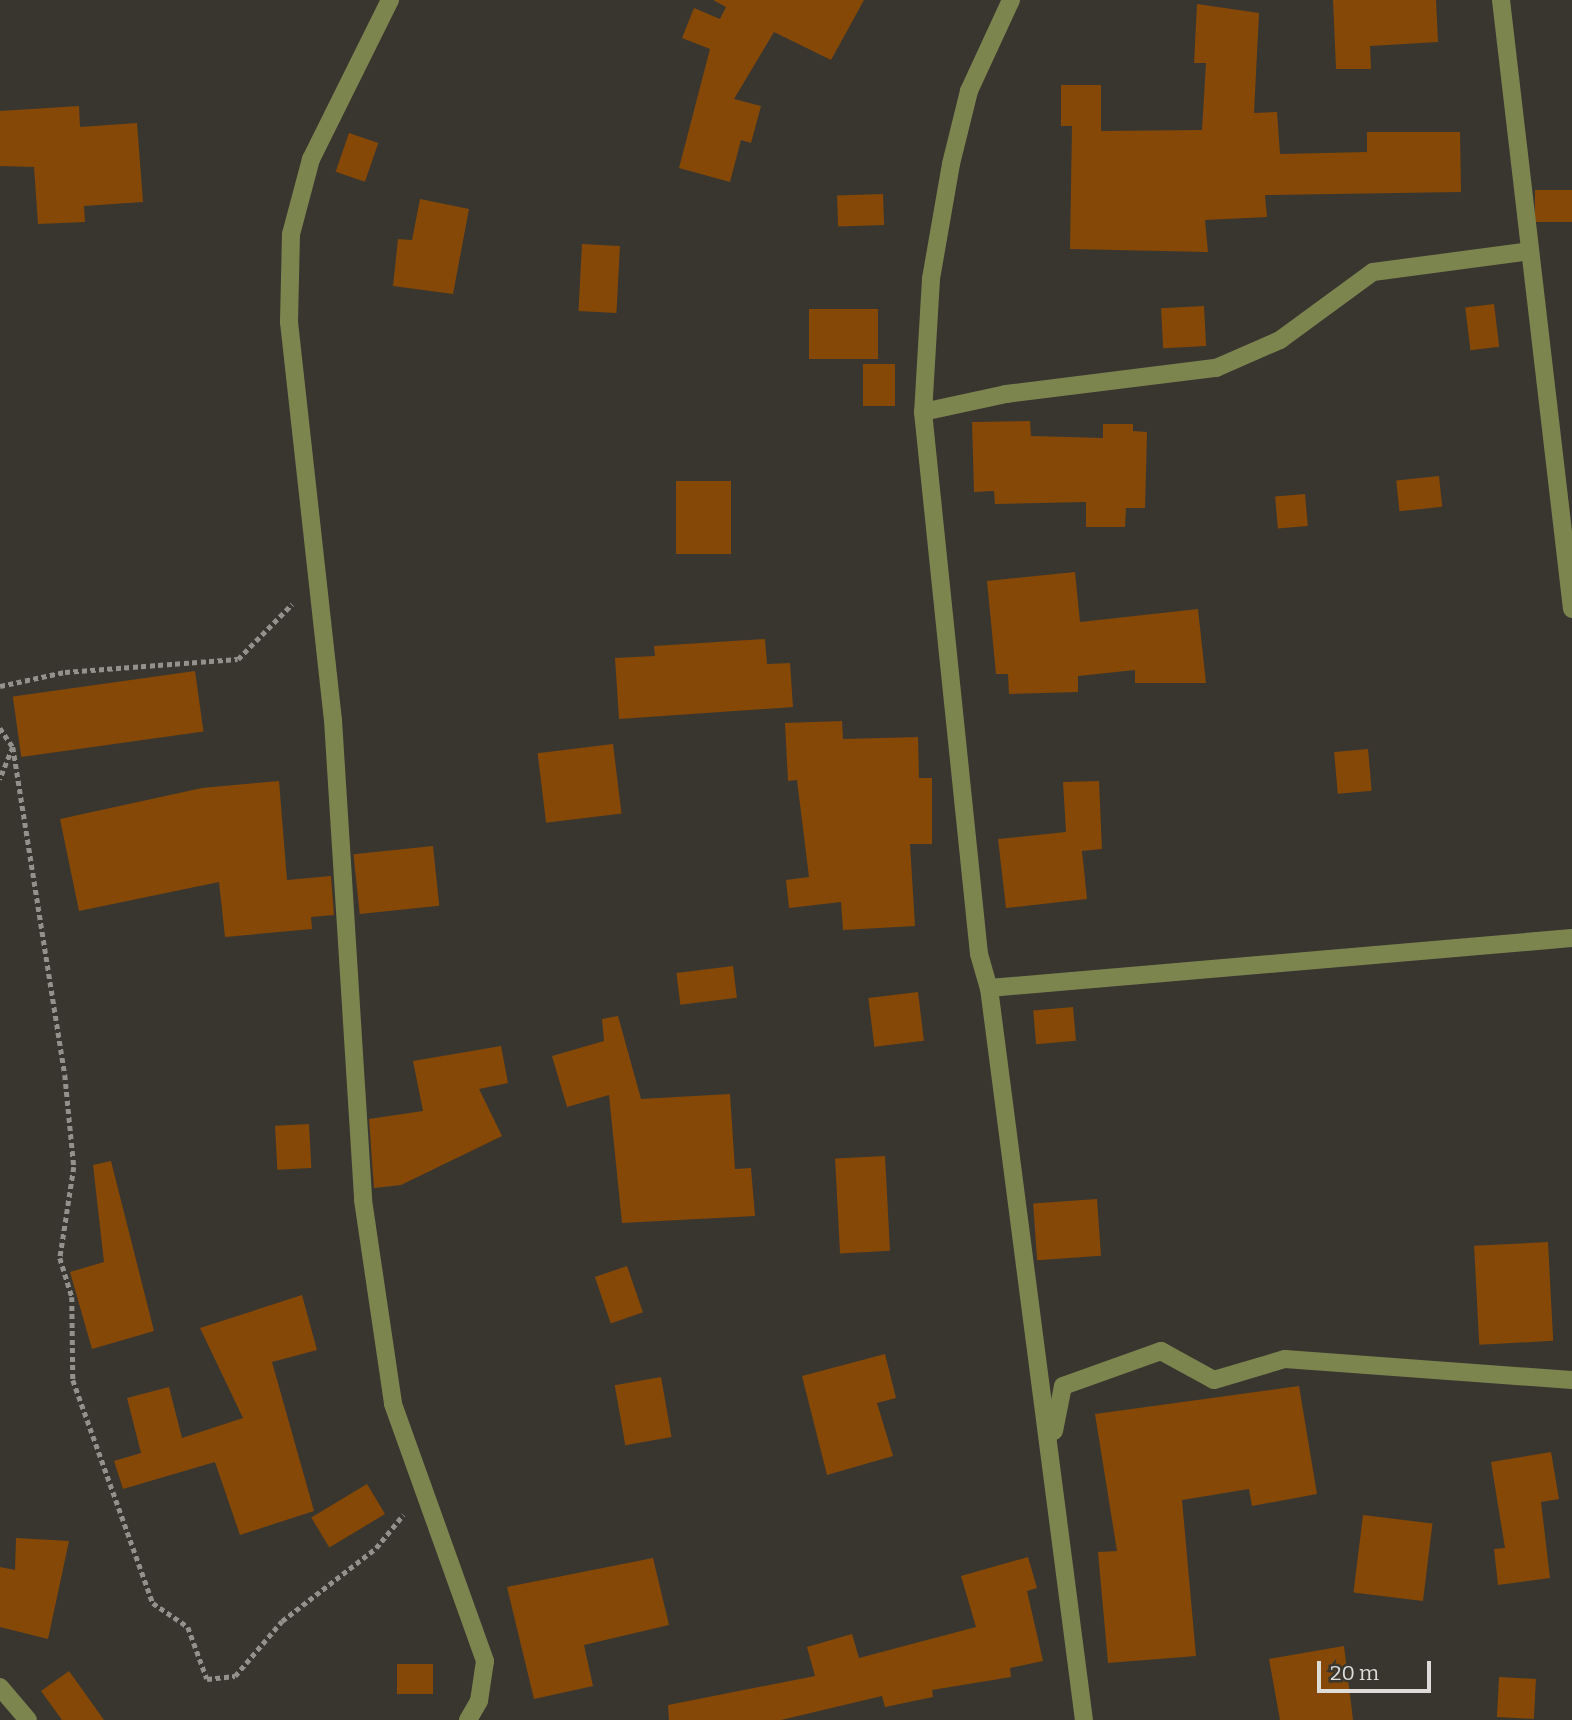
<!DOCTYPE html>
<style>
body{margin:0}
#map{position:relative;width:1572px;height:1720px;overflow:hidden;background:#393630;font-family:Bitter,serif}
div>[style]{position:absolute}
.building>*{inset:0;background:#854807;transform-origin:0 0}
.path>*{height:4.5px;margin-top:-2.25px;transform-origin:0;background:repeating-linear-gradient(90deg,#93918c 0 5px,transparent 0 8.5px)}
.minor>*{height:18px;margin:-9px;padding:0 9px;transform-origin:9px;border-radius:9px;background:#7d854f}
span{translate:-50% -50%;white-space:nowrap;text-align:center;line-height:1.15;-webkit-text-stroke:7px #393630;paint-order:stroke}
.scale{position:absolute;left:1317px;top:1661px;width:114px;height:32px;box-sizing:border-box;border:4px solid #dedcd8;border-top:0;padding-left:9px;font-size:21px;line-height:24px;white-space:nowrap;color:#dedcd8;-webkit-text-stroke:5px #393630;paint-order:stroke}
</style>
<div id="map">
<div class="building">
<i style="clip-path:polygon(713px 0,864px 0,831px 60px,774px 32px,734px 99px,761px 106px,751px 143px,741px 140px,730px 182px,679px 168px,710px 49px,682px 38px,694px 8px,720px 19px,726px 7px)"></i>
<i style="clip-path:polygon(1333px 0,1436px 0,1438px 42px,1370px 46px,1371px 69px,1336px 69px)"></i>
<i style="clip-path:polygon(1197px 4px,1259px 13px,1254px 113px,1277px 112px,1280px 154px,1367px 152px,1367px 132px,1460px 132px,1461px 192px,1265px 195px,1267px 217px,1205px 220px,1208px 252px,1070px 249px,1072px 126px,1061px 126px,1061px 85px,1101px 85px,1101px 131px,1202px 130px,1206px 63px,1194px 63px)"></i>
<i style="clip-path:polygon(79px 106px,80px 127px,137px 123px,143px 202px,84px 206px,85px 222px,38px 224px,34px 167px,0 166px,0 111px)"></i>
<i style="left:349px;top:133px;width:31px;height:41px;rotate:19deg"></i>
<i style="left:1572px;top:190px;width:32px;height:37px;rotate:90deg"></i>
<i style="left:883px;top:194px;width:31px;height:46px;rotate:88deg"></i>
<i style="clip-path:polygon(420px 199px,469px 209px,453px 294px,393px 286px,398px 239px,412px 240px)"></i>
<i style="left:582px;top:244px;width:38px;height:67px;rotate:3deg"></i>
<i style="left:1494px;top:304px;width:43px;height:29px;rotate:83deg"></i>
<i style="left:1204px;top:306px;width:40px;height:43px;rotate:87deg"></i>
<i style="left:809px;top:309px;width:69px;height:50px"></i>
<i style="left:863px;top:364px;width:32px;height:42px"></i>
<i style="clip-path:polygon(1030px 421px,1031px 436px,1103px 438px,1103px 424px,1133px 424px,1133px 431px,1147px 432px,1145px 508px,1126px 508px,1125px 527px,1086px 527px,1086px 502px,995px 504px,994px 491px,974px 492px,972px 422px)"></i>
<i style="left:1439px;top:476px;width:31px;height:43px;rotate:84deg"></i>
<i style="left:676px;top:481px;width:55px;height:73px"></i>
<i style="left:1305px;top:494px;width:32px;height:30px;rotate:85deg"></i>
<i style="clip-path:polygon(1075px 572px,1080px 622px,1198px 609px,1206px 683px,1135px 683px,1135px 670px,1078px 676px,1078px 692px,1009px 694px,1008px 674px,996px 674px,987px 581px)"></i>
<i style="clip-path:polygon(765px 639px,767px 664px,790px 663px,793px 707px,619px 719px,615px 658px,655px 656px,654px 646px)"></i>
<i style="left:195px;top:671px;width:61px;height:184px;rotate:82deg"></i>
<i style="clip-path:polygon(842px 721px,843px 739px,918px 737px,919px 778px,932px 778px,932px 844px,910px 844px,915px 926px,843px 930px,841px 902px,789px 908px,786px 880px,809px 877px,797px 780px,788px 781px,785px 723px)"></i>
<i style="left:613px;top:744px;width:70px;height:76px;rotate:83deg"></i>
<i style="left:1368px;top:749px;width:42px;height:34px;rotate:85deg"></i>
<i style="clip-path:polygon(279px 781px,287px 880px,331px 876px,334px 915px,311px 917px,312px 929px,225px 937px,219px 882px,79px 911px,60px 819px,202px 788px)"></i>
<i style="clip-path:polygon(1099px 781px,1102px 849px,1082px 851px,1087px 899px,1006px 908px,998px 839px,1066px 832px,1063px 782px)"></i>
<i style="left:433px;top:846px;width:60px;height:80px;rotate:84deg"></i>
<i style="left:733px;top:966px;width:32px;height:57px;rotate:83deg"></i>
<i style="left:918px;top:992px;width:49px;height:50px;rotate:83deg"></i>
<i style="left:1073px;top:1007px;width:34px;height:40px;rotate:85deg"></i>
<i style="clip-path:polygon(618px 1016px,641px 1099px,730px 1094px,735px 1169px,751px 1168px,755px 1216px,622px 1223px,609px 1095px,567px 1107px,552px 1056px,604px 1041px,602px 1019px)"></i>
<i style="clip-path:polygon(501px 1046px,508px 1083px,479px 1089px,502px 1136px,401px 1185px,374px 1188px,369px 1119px,423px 1111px,413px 1061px)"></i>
<i style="left:309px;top:1124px;width:44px;height:34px;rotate:87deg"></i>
<i style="left:885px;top:1156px;width:95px;height:50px;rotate:87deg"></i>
<i style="clip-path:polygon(111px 1161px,154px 1331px,92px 1349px,70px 1272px,104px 1262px,93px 1165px)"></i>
<i style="left:1097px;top:1199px;width:57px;height:64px;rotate:86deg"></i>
<i style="left:1548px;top:1242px;width:99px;height:74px;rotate:87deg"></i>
<i style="left:627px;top:1266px;width:49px;height:34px;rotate:71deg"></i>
<i style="clip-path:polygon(302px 1295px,317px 1350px,272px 1362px,314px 1511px,240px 1535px,215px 1462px,123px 1489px,114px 1461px,141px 1453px,127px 1398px,169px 1387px,182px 1438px,243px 1418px,200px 1328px)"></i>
<i style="clip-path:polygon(885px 1354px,896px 1398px,877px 1403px,893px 1456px,827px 1475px,802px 1376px)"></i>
<i style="left:661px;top:1377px;width:61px;height:47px;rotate:80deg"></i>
<i style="clip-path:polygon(1299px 1386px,1317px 1494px,1252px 1506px,1249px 1489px,1182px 1500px,1196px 1656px,1108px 1663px,1098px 1552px,1117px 1551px,1095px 1414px)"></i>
<i style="clip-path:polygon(1551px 1452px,1559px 1499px,1541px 1502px,1550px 1578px,1498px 1585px,1494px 1549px,1505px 1548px,1491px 1462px)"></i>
<i style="left:367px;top:1484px;width:35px;height:65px;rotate:59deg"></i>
<i style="left:1363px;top:1515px;width:70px;height:78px;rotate:7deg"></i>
<i style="clip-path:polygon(16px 1538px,69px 1541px,48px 1639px,0 1627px,0 1567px,15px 1570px)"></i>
<i style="clip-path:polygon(1028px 1557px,1037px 1588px,1027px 1591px,1043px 1661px,1010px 1668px,1011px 1677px,932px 1690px,933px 1697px,885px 1707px,882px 1696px,781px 1720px,669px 1720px,668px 1705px,815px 1676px,807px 1647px,852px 1634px,859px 1658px,976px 1627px,961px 1576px)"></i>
<i style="clip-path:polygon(653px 1558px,669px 1625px,584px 1645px,593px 1686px,534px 1699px,507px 1587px)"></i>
<i style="clip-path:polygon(1344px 1646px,1353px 1720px,1280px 1720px,1269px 1659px)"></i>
<i style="left:397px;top:1664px;width:36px;height:30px"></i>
<i style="clip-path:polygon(69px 1671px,104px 1720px,62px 1720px,41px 1691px)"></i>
<i style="left:1499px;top:1677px;width:37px;height:40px;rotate:3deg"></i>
</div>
<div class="path">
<i style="left:0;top:686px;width:66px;rotate:-12.2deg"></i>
<i style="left:65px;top:672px;width:173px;rotate:-4.3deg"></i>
<i style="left:238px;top:659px;width:77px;rotate:-45.5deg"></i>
<i style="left:0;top:728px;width:23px;rotate:56deg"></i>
<i style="left:13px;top:747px;width:35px;rotate:112deg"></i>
<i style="left:13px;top:747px;width:332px;rotate:81deg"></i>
<i style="left:65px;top:1075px;width:92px;rotate:84.4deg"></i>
<i style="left:74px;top:1167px;width:92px;rotate:98.7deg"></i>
<i style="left:60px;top:1258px;width:41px;rotate:72.9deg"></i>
<i style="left:72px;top:1297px;width:83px;rotate:89.3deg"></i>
<i style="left:73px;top:1380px;width:237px;rotate:70.3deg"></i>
<i style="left:153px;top:1603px;width:42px;rotate:34.4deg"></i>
<i style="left:188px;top:1627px;width:55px;rotate:69.9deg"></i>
<i style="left:207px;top:1679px;width:28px;rotate:-6deg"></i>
<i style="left:235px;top:1676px;width:72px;rotate:-49.5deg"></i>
<i style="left:282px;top:1621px;width:119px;rotate:-37.8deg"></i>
<i style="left:376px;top:1548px;width:43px;rotate:-50.7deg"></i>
</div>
<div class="minor">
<i style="left:390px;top:0;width:178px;rotate:116.4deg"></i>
<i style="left:311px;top:159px;width:78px;rotate:104.9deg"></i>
<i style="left:291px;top:234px;width:88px;rotate:91.3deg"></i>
<i style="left:289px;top:322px;width:400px;rotate:83.7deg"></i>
<i style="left:333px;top:720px;width:481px;rotate:86.4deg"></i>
<i style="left:363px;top:1200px;width:206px;rotate:81.6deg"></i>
<i style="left:393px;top:1404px;width:273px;rotate:70.3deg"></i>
<i style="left:485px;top:1661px;width:40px;rotate:98.5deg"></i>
<i style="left:479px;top:1701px;width:22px;rotate:120deg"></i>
<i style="left:1011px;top:0;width:100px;rotate:114.8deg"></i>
<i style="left:969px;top:91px;width:75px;rotate:103.9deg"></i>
<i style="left:951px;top:164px;width:117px;rotate:99.9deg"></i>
<i style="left:931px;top:279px;width:133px;rotate:93.4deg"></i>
<i style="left:923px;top:412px;width:545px;rotate:84.1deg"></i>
<i style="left:979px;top:954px;width:35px;rotate:74deg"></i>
<i style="left:989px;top:988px;width:738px;rotate:82.61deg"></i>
<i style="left:1501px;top:0;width:613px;rotate:83.35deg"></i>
<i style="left:923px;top:412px;width:85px;rotate:-12.2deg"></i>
<i style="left:1006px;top:394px;width:212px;rotate:-7.1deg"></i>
<i style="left:1216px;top:368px;width:70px;rotate:-23.6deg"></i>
<i style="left:1280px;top:340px;width:115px;rotate:-36.2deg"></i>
<i style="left:1373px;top:272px;width:158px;rotate:-7.6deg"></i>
<i style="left:989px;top:988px;width:585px;rotate:-4.9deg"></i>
<i style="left:1054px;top:1431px;width:46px;rotate:-78.7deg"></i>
<i style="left:1063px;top:1386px;width:104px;rotate:-19.7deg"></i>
<i style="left:1161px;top:1351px;width:60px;rotate:28.7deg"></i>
<i style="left:1214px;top:1380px;width:74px;rotate:-16.5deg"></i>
<i style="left:1285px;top:1359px;width:288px;rotate:4.2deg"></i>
<i style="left:0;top:1687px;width:43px;rotate:49.7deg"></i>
</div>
<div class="scale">20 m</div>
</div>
